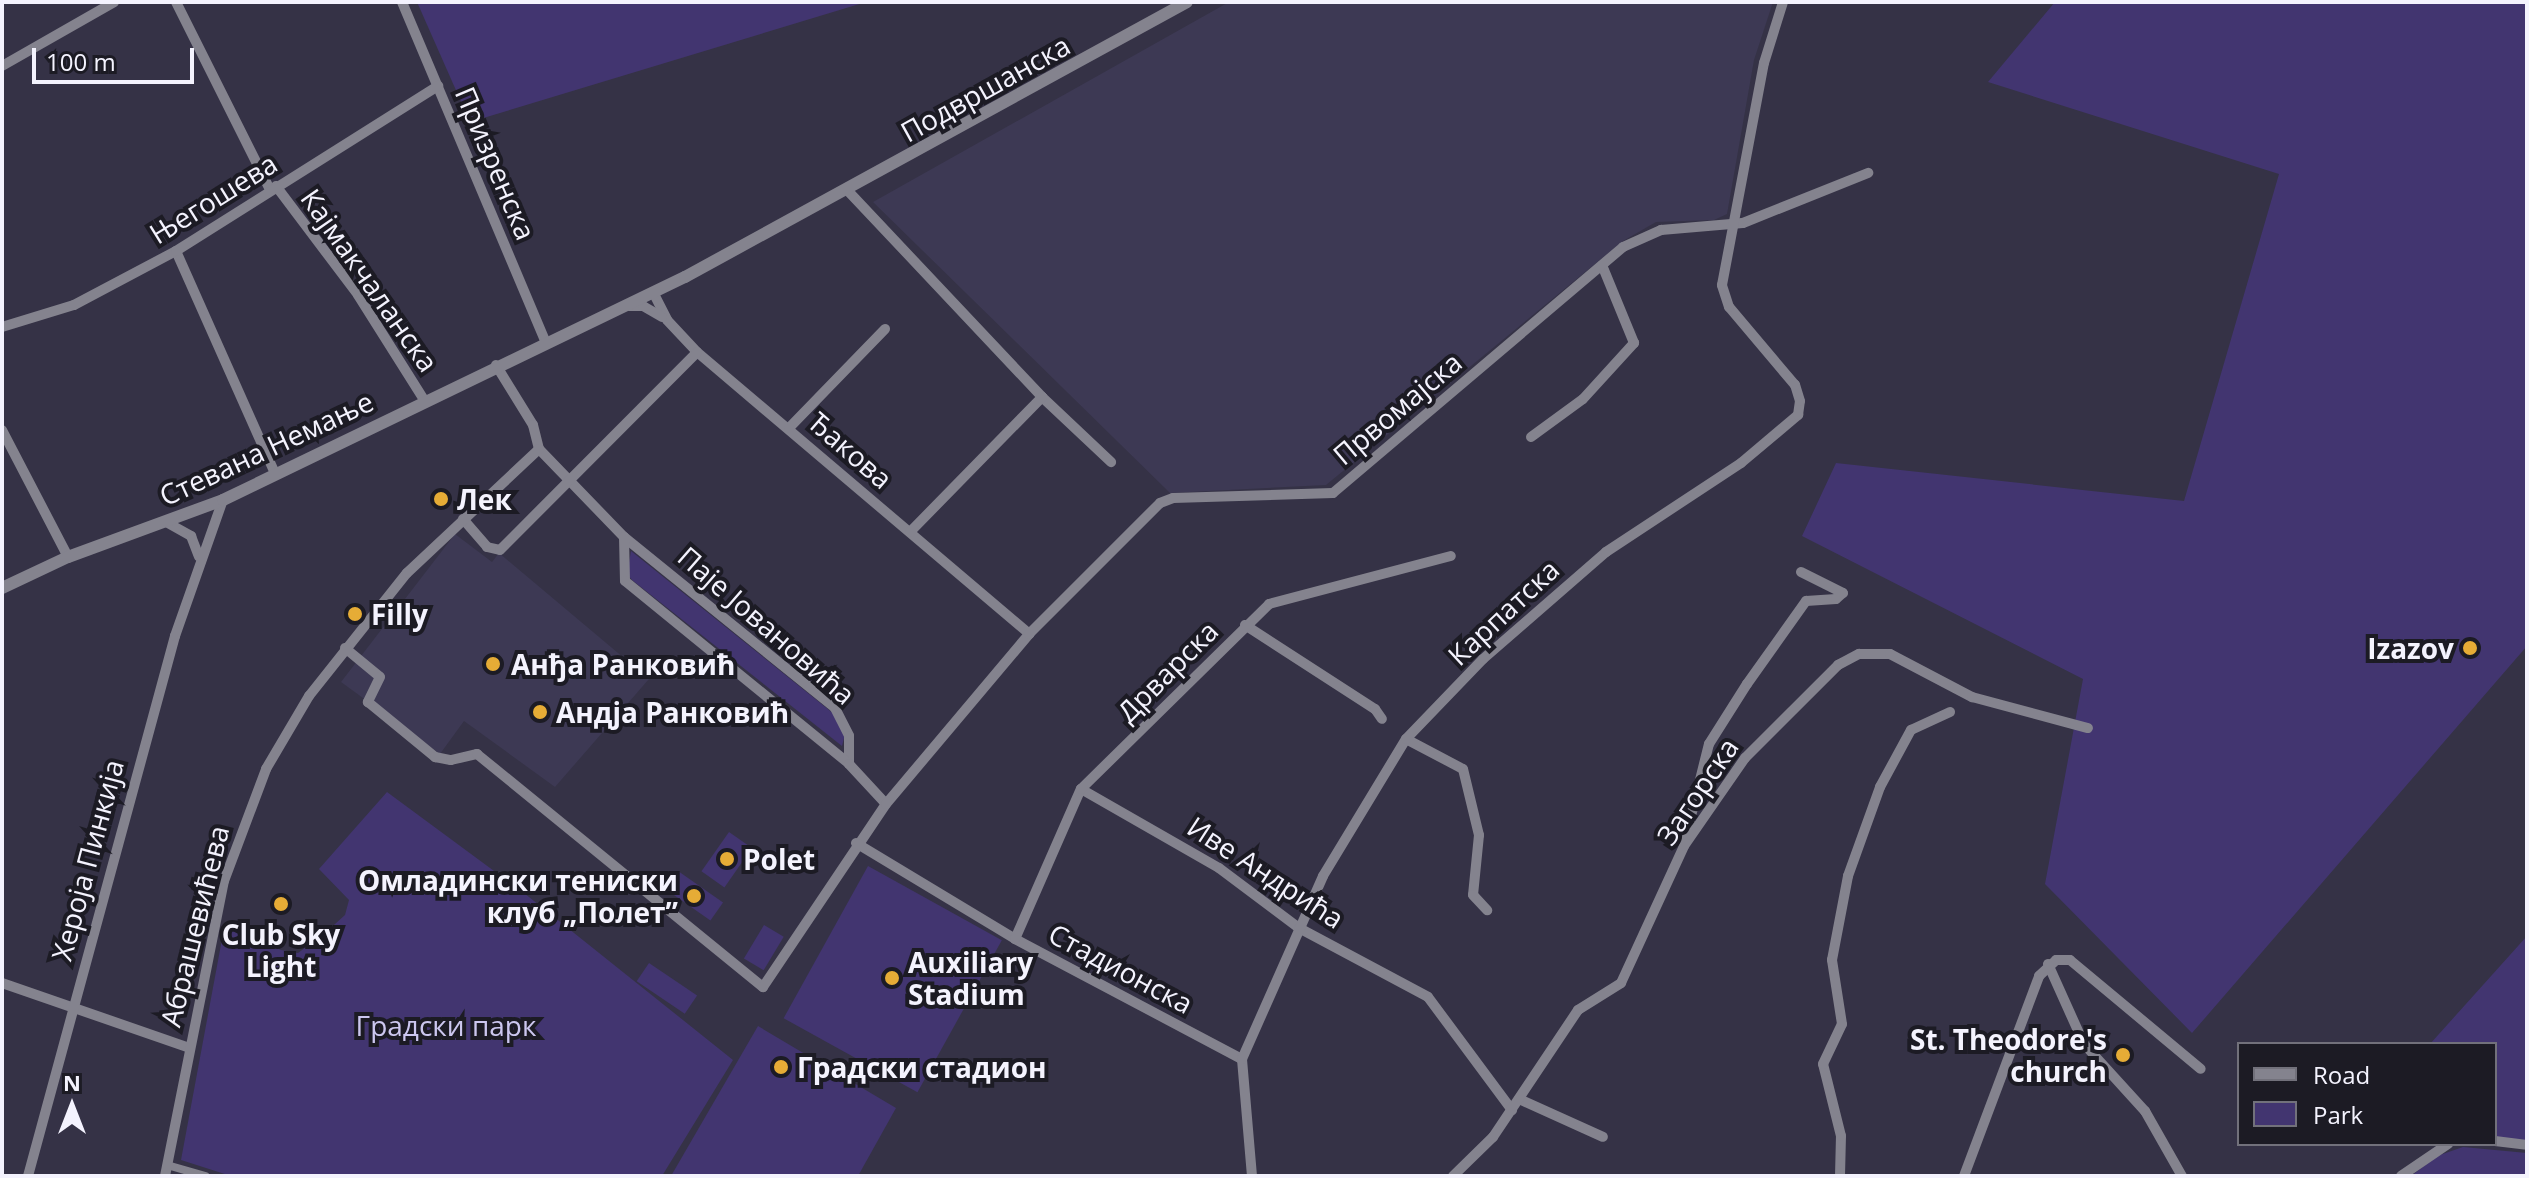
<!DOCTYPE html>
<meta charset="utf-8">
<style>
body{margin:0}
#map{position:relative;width:2529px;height:1178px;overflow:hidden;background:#353246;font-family:"Open Sans",sans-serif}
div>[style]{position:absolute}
.built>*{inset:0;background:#3d3954}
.green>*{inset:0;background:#423570;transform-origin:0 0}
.pedestrian>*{height:8px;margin:-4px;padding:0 4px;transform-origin:4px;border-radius:4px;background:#84838e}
.minor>*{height:10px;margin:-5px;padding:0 5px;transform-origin:5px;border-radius:5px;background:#84838e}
.tertiary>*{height:12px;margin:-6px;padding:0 6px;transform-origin:6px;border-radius:6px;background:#84838e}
.dots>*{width:22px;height:22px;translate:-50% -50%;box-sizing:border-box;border:4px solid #1c1b24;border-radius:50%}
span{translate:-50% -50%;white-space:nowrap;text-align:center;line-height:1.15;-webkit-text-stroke:8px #1c1b24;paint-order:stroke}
.street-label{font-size:28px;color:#f4f3fe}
.poi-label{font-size:28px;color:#f4f3fe;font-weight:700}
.left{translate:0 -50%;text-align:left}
.right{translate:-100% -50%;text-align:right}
.park-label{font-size:28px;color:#ccc7ef}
.frame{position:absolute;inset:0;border:4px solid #f4f3fe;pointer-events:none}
.legend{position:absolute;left:2237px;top:1042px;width:260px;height:104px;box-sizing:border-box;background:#1c1b24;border:2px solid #72717b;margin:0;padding:10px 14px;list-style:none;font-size:24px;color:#f4f3fe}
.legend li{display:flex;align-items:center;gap:16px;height:40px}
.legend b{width:40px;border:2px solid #72717b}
.north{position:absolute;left:32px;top:1066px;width:80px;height:80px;-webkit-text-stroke:6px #1c1b24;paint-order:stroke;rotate:0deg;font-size:22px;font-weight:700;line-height:32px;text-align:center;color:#f4f3fe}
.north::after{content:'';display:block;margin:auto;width:28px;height:36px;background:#f4f3fe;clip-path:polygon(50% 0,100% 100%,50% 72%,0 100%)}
.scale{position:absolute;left:32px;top:48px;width:162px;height:36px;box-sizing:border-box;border:4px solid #f4f3fe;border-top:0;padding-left:10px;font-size:24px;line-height:28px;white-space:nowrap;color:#f4f3fe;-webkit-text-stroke:6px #1c1b24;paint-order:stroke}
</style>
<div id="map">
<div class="built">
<i style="clip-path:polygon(1229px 2px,1773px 2px,1754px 60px,1727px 214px,1714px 220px,1656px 222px,1623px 241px,1326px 485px,1170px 493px,873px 202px)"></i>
<i style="clip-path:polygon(455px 534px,492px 562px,499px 553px,649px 679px,555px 787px,464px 721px,440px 754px,341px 682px)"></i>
</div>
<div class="green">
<i style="clip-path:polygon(417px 2px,866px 2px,470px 122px)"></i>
<i style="clip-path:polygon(2055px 2px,2527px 2px,2527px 646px,2192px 1033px,2045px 884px,2083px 679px,1802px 536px,1836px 463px,2184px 501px,2279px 174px,1988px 82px)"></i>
<i style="clip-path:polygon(631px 551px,834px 714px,845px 734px,842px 746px,632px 580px,627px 574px)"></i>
<i style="clip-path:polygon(387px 792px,524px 893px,733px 1060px,662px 1176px,231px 1176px,181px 1160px,225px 923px,281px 950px,298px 953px,325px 933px,345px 915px,349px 900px,319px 869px)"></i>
<i style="left:729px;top:832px;width:28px;height:48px;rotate:35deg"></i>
<i style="left:868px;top:866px;width:153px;height:174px;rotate:29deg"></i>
<i style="left:678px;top:871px;width:55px;height:22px;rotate:35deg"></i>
<i style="left:764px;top:925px;width:23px;height:39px;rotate:31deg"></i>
<i style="clip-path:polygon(2527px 936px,2527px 1141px,2495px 1138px,2495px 1044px,2430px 1044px)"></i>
<i style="left:649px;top:963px;width:58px;height:22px;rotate:34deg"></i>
<i style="clip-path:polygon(758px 1026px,896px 1108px,858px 1176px,671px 1176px)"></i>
<i style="clip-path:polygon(2463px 1147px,2527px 1153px,2527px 1176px,2411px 1176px,2437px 1156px)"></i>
</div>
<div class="pedestrian">
<i style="left:167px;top:1165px;width:40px;rotate:16deg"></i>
</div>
<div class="minor">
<i style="left:176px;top:2px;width:210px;rotate:63.4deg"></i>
<i style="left:402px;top:2px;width:370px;rotate:67.1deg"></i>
<i style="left:2px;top:66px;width:129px;rotate:-29.7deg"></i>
<i style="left:276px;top:186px;width:136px;rotate:53deg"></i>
<i style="left:358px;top:295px;width:124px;rotate:57.8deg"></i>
<i style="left:849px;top:192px;width:282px;rotate:46.7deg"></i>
<i style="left:1042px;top:397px;width:95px;rotate:43.3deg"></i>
<i style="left:176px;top:251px;width:243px;rotate:66deg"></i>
<i style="left:653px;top:292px;width:31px;rotate:63deg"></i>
<i style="left:667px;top:320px;width:44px;rotate:46.8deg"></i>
<i style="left:697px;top:352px;width:436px;rotate:40.3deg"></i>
<i style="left:629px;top:306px;width:14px"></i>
<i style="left:643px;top:306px;width:22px;rotate:30deg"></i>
<i style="left:2px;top:327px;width:75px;rotate:-17deg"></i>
<i style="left:74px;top:305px;width:115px;rotate:-27.9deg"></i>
<i style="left:176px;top:251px;width:310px;rotate:-32.2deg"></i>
<i style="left:496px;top:365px;width:70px;rotate:58.3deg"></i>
<i style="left:533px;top:425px;width:25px;rotate:76deg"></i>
<i style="left:539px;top:449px;width:122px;rotate:46deg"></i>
<i style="left:624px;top:537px;width:272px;rotate:39deg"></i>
<i style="left:835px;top:708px;width:31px;rotate:63deg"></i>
<i style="left:849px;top:736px;width:28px;rotate:90deg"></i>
<i style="left:789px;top:428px;width:138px;rotate:-45.9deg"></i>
<i style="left:2px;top:430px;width:143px;rotate:62.5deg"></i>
<i style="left:1531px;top:437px;width:64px;rotate:-36.2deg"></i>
<i style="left:1583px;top:399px;width:76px;rotate:-47.7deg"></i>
<i style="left:1634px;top:343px;width:84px;rotate:-112.3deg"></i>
<i style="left:463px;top:519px;width:37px;rotate:49deg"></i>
<i style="left:487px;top:547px;width:13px;rotate:13deg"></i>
<i style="left:500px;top:550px;width:279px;rotate:-45.1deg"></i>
<i style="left:166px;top:522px;width:29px;rotate:29deg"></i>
<i style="left:191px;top:536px;width:22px;rotate:69deg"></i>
<i style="left:910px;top:532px;width:189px;rotate:-45.6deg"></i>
<i style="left:624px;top:537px;width:44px;rotate:88.7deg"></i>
<i style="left:625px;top:581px;width:289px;rotate:39.2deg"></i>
<i style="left:849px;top:764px;width:54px;rotate:47.2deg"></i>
<i style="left:1245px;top:625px;width:155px;rotate:32.9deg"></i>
<i style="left:1375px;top:709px;width:12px;rotate:55deg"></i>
<i style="left:345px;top:648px;width:45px;rotate:39.6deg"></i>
<i style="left:380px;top:677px;width:28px;rotate:116deg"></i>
<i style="left:368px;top:702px;width:87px;rotate:39.4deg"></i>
<i style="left:435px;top:757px;width:16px;rotate:11deg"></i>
<i style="left:451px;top:760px;width:27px;rotate:-13deg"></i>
<i style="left:477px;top:754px;width:369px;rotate:39.2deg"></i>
<i style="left:763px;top:987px;width:220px;rotate:-56.1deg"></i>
<i style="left:886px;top:804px;width:222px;rotate:-49.9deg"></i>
<i style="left:1029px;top:634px;width:185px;rotate:-45deg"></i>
<i style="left:1160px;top:503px;width:14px;rotate:-21deg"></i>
<i style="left:1173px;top:498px;width:160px;rotate:-1.8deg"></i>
<i style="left:1333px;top:493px;width:380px;rotate:-40.3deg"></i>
<i style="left:1623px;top:247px;width:42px;rotate:-24.1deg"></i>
<i style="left:1661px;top:230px;width:82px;rotate:-4.9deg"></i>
<i style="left:1743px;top:223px;width:135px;rotate:-21.8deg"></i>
<i style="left:1406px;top:739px;width:64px;rotate:27.8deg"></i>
<i style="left:1463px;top:769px;width:68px;rotate:76.4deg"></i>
<i style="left:1479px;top:835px;width:60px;rotate:95.7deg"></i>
<i style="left:1473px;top:895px;width:21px;rotate:47deg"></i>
<i style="left:1081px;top:789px;width:159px;rotate:29.8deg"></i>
<i style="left:1219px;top:868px;width:100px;rotate:36.9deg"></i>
<i style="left:1299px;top:928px;width:146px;rotate:28.1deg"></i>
<i style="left:1428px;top:997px;width:141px;rotate:53.4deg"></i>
<i style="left:1685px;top:840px;width:99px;rotate:-76deg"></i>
<i style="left:1709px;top:744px;width:71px;rotate:-57.7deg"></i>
<i style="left:1747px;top:684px;width:102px;rotate:-54.6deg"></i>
<i style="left:1806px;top:601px;width:30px;rotate:-4deg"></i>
<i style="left:1836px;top:599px;width:9px;rotate:-41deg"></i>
<i style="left:1843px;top:593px;width:47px;rotate:-153.4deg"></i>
<i style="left:856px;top:843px;width:186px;rotate:31.1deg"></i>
<i style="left:1015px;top:939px;width:257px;rotate:27.9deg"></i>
<i style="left:1015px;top:939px;width:164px;rotate:-66.3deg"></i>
<i style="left:1081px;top:789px;width:264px;rotate:-44.5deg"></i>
<i style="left:1269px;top:604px;width:188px;rotate:-14.8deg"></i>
<i style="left:2048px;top:964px;width:88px;rotate:65.8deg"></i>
<i style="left:2084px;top:1044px;width:91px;rotate:47.7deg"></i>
<i style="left:2145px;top:1111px;width:75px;rotate:60.4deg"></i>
<i style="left:2px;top:983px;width:199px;rotate:19.1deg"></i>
<i style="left:1519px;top:1099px;width:92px;rotate:24.3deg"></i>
<i style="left:2495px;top:1141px;width:32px;rotate:7deg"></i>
<i style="left:28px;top:1176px;width:560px;rotate:-74.77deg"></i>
<i style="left:175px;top:636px;width:144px;rotate:-70.6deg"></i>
<i style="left:165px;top:1176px;width:301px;rotate:-78.7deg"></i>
<i style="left:224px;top:881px;width:120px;rotate:-69.4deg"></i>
<i style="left:266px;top:769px;width:85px;rotate:-59.5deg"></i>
<i style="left:309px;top:696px;width:157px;rotate:-51.5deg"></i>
<i style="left:407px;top:573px;width:181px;rotate:-43.2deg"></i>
<i style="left:1252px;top:1176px;width:117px;rotate:-94.9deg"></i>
<i style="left:1242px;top:1059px;width:200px;rotate:-66.1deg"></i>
<i style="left:1323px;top:876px;width:160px;rotate:-58.8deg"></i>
<i style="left:1406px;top:739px;width:111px;rotate:-46.1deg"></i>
<i style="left:1483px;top:659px;width:163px;rotate:-41deg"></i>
<i style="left:1606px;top:552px;width:162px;rotate:-33.4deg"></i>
<i style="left:1741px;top:463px;width:75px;rotate:-40.1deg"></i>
<i style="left:1798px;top:415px;width:14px;rotate:-82deg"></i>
<i style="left:1800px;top:401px;width:17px;rotate:-107deg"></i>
<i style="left:1795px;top:385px;width:102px;rotate:-130.2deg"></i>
<i style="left:1729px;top:307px;width:23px;rotate:-108deg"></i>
<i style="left:1722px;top:285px;width:226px;rotate:-79.3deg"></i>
<i style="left:1764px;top:63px;width:64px;rotate:-72.7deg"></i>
<i style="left:1453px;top:1176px;width:56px;rotate:-44.3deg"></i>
<i style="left:1493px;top:1137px;width:153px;rotate:-56.2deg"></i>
<i style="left:1578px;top:1010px;width:51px;rotate:-32.1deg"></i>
<i style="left:1621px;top:983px;width:151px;rotate:-65.3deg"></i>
<i style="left:1684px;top:846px;width:107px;rotate:-55.3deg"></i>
<i style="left:1745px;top:758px;width:132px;rotate:-45deg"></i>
<i style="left:1838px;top:665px;width:24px;rotate:-28deg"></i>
<i style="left:1859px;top:654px;width:31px"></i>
<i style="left:1890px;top:654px;width:93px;rotate:27.7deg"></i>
<i style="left:1972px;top:697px;width:120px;rotate:15deg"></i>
<i style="left:1840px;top:1176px;width:40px;rotate:-88.6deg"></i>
<i style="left:1841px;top:1136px;width:74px;rotate:-104deg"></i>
<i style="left:1823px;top:1064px;width:44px;rotate:-64.6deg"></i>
<i style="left:1842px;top:1024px;width:65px;rotate:-98.9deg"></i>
<i style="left:1832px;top:960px;width:86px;rotate:-79.2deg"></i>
<i style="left:1848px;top:876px;width:95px;rotate:-70.2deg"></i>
<i style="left:1880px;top:787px;width:65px;rotate:-61.5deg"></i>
<i style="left:1911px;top:730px;width:43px;rotate:-24.8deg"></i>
<i style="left:1964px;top:1176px;width:214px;rotate:-69.4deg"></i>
<i style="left:2039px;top:976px;width:23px;rotate:-43deg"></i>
<i style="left:2056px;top:960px;width:14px"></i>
<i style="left:2070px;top:960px;width:170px;rotate:39.8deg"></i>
<i style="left:2401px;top:1176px;width:57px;rotate:-34.2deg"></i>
</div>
<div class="tertiary">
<i style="left:2px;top:588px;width:73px;rotate:-25.2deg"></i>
<i style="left:68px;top:557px;width:165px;rotate:-20.2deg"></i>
<i style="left:223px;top:500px;width:513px;rotate:-25.77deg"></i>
<i style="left:685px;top:277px;width:572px;rotate:-28.71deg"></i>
</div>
<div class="dots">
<i style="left:441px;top:499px;background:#e6ac36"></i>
<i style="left:355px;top:614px;background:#e6ac36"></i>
<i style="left:2470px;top:648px;background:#e6ac36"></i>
<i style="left:493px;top:664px;background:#e6ac36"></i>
<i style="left:540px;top:712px;background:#e6ac36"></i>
<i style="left:727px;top:859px;background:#e6ac36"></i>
<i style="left:694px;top:896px;background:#e6ac36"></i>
<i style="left:281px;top:904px;background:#e6ac36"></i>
<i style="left:892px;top:978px;background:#e6ac36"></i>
<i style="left:2123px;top:1055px;background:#e6ac36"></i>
<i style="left:781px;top:1067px;background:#e6ac36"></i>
</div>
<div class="street-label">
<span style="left:985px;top:88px;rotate:-29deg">Подвршанска</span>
<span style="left:496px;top:163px;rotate:67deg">Призренска</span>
<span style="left:213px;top:198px;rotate:-32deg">Његошева</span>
<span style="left:370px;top:280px;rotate:55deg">Кајмакчаланска</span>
<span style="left:1397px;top:408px;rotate:-40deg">Првомајска</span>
<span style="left:266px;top:448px;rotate:-25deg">Стевана Немање</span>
<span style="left:851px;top:450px;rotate:41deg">Ђакова</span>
<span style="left:1503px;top:612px;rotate:-43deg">Карпатска</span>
<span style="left:767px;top:625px;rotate:41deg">Паје Јовановића</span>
<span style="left:1167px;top:671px;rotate:-45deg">Дрварска</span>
<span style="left:1697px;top:791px;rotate:-56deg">Загорска</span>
<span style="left:87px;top:860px;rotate:-75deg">Хероја Пинкија</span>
<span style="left:1266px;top:872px;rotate:33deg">Иве Андрића</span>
<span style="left:194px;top:926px;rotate:-76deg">Абрашевићева</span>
<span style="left:1121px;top:968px;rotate:28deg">Стадионска</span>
</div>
<div class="poi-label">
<span class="left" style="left:457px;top:499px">Лек</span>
<span class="left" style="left:371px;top:614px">Filly</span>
<span class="right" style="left:2454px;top:648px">Izazov</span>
<span class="left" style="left:511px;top:664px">Анђа Ранковић</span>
<span class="left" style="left:556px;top:712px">Андја Ранковић</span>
<span class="left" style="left:743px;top:859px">Polet</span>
<span class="right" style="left:678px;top:896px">Омладински тениски<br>клуб „Полет”</span>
<span style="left:281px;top:950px">Club Sky<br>Light</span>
<span class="left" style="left:908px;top:978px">Auxiliary<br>Stadium</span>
<span class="right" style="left:2107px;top:1055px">St. Theodore's<br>church</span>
<span class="left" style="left:797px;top:1067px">Градски стадион</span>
</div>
<div class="park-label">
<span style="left:446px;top:1025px">Градски парк</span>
</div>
<div class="frame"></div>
<ul class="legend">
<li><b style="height:10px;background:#84838e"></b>Road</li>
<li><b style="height:22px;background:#423570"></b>Park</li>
</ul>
<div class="north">N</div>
<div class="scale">100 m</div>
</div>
